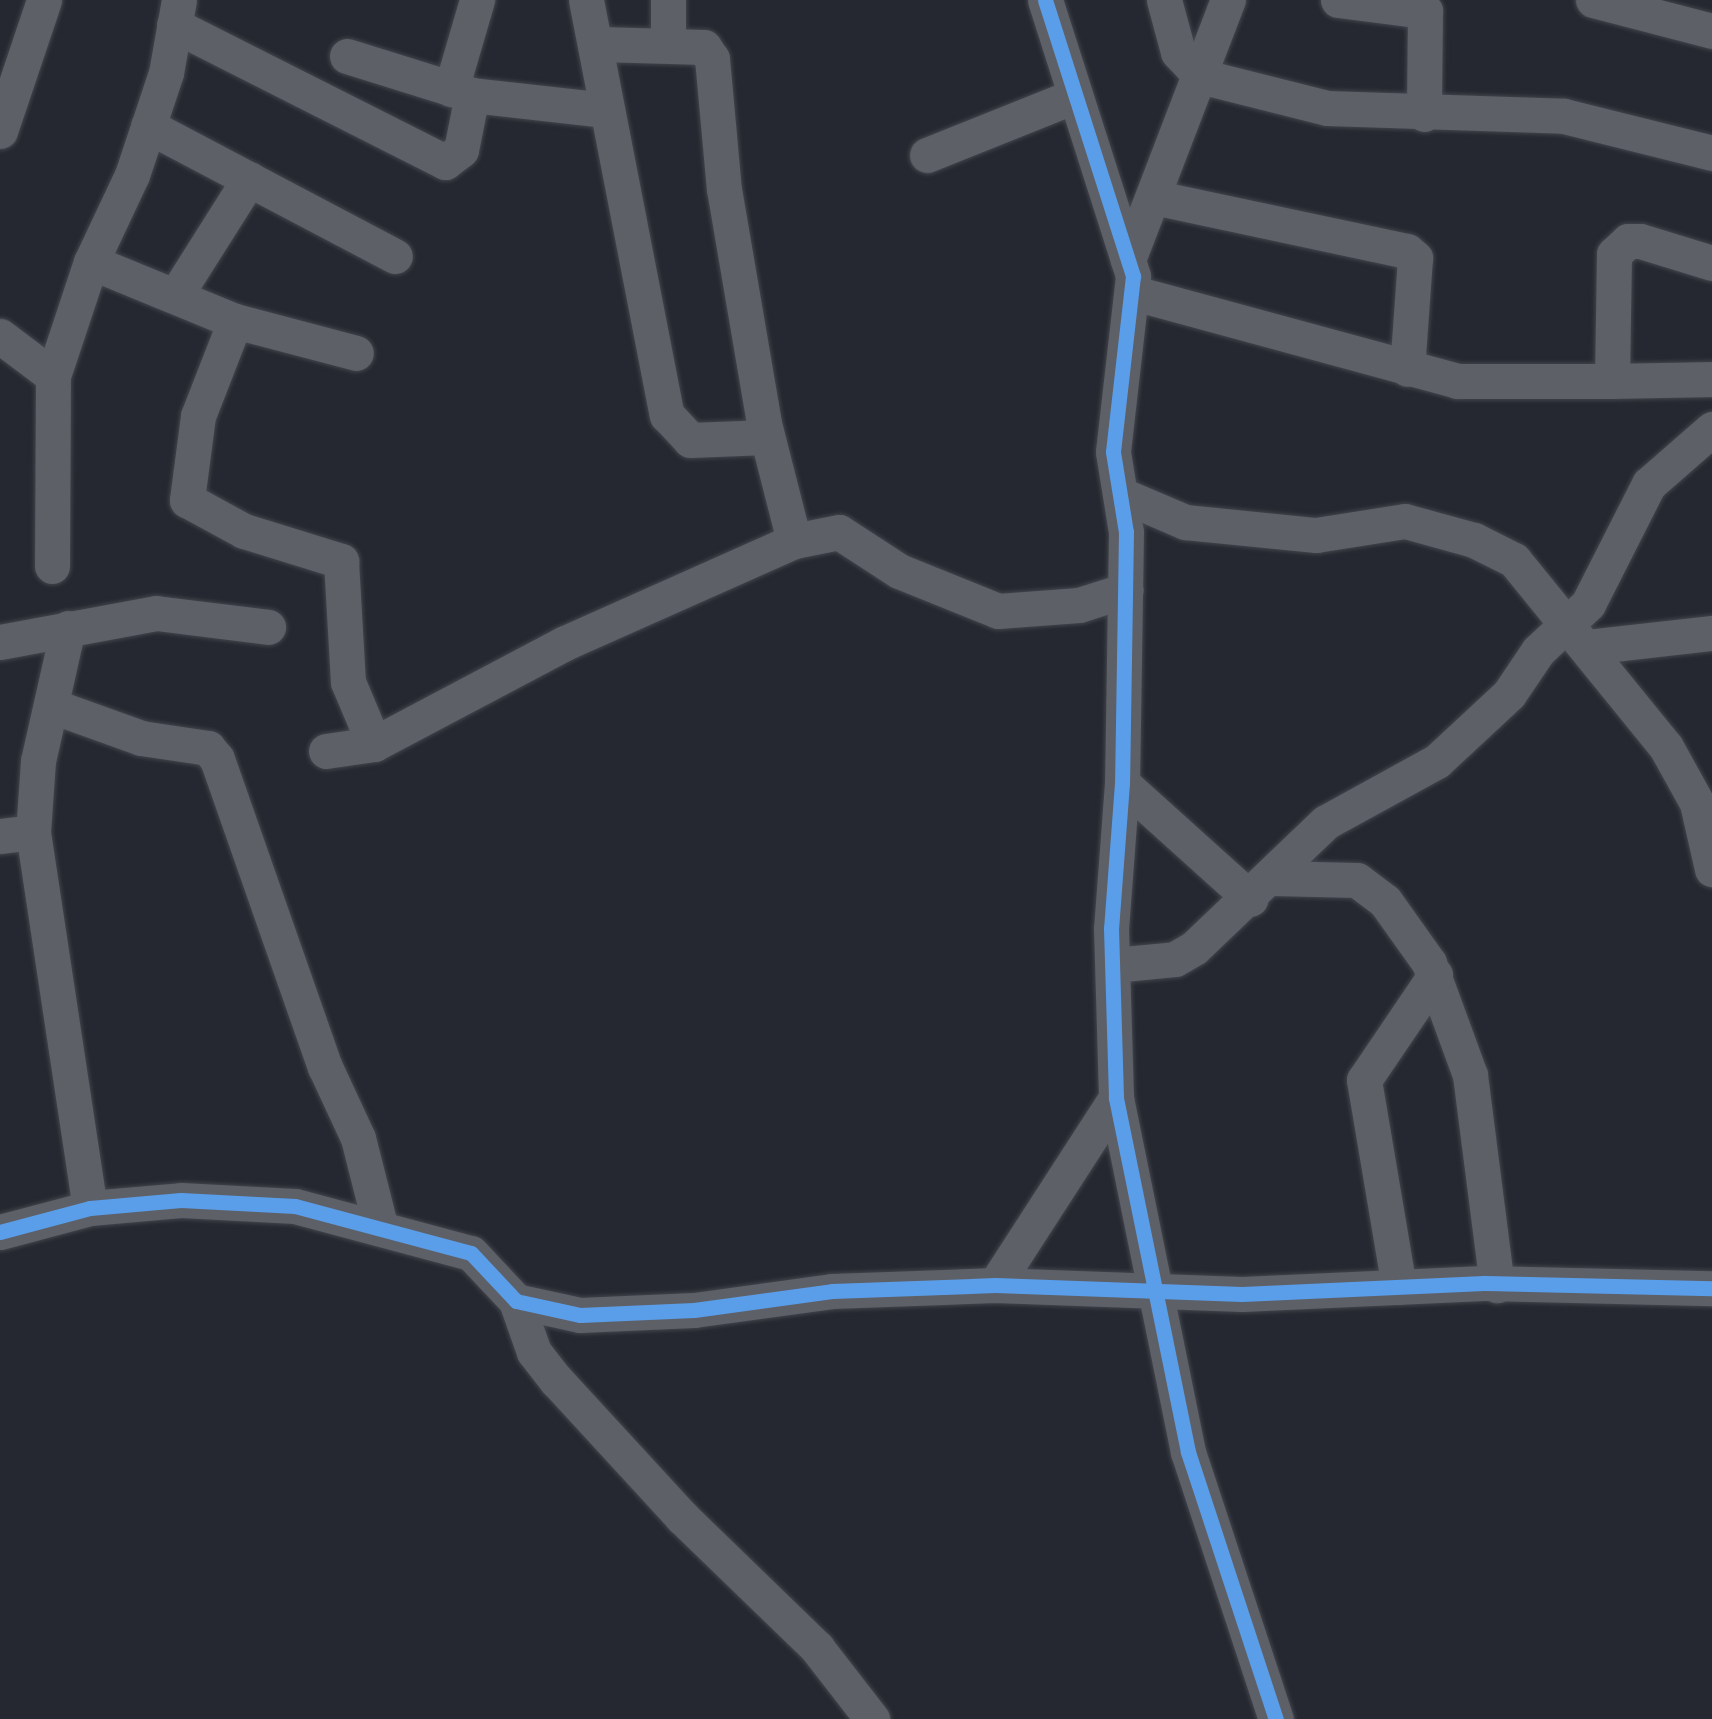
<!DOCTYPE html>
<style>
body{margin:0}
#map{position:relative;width:1712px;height:1719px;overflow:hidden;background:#252830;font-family:"DejaVu Sans",sans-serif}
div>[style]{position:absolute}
.roads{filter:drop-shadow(0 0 2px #42454c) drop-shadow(0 0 2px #42454c)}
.minor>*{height:35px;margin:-17.5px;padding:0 17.5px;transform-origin:17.5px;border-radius:17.5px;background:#5e6067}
.cycleway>*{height:15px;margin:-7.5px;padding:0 7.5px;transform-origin:7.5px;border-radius:7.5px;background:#5a9eea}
span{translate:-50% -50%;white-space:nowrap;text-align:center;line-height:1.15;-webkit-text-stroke:10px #212634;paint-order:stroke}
</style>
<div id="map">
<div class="roads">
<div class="minor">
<i style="left:586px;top:0;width:423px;rotate:79deg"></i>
<i style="left:667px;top:415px;width:34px;rotate:47deg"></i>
<i style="left:690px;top:440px;width:77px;rotate:-2.2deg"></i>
<i style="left:1045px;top:0;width:290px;rotate:72.3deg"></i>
<i style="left:1133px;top:276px;width:177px;rotate:96.5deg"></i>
<i style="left:1113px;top:452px;width:81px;rotate:80.8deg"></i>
<i style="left:1126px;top:532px;width:251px;rotate:90.9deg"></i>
<i style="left:1122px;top:783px;width:145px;rotate:94.3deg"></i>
<i style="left:1111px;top:928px;width:170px;rotate:88.3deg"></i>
<i style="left:1116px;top:1098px;width:361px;rotate:78.5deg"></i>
<i style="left:1188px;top:1452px;width:281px;rotate:71.8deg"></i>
<i style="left:1164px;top:0;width:54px;rotate:74.9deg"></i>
<i style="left:1178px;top:52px;width:33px;rotate:47deg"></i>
<i style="left:1200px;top:76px;width:131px;rotate:14.1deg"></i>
<i style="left:1327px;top:108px;width:237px;rotate:1.9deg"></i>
<i style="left:1564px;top:116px;width:153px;rotate:14deg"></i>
<i style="left:1338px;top:0;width:88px;rotate:7.2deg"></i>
<i style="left:1425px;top:11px;width:103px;rotate:90.6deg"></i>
<i style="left:1593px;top:0;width:123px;rotate:14.6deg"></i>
<i style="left:174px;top:25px;width:304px;rotate:26.8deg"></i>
<i style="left:445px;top:162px;width:20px;rotate:-37deg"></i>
<i style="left:461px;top:150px;width:56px;rotate:-78.7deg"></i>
<i style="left:668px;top:43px;width:43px;rotate:-90deg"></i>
<i style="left:347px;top:56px;width:131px;rotate:17.3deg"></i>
<i style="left:472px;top:95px;width:135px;rotate:6.4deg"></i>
<i style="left:451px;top:89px;width:93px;rotate:-73.7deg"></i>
<i style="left:148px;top:126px;width:279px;rotate:27.8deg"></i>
<i style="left:0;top:131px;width:138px;rotate:-71.4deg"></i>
<i style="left:927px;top:155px;width:156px;rotate:-21.8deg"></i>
<i style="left:1153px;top:197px;width:260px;rotate:12deg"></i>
<i style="left:1407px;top:251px;width:11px;rotate:41deg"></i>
<i style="left:1415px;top:258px;width:111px;rotate:94.1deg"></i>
<i style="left:1128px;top:260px;width:279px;rotate:-69deg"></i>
<i style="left:91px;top:262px;width:156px;rotate:22.3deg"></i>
<i style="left:235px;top:321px;width:125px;rotate:14.8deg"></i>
<i style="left:1712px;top:263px;width:75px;rotate:-163deg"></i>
<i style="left:1640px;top:241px;width:12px;rotate:180deg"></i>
<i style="left:1628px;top:241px;width:19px;rotate:137deg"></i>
<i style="left:1614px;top:254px;width:127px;rotate:90.9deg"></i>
<i style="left:1612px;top:381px;width:100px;rotate:-1.1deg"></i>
<i style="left:177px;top:293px;width:135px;rotate:-57.7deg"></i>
<i style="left:1134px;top:293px;width:335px;rotate:15.2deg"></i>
<i style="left:1457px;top:381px;width:155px"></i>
<i style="left:235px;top:321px;width:102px;rotate:111.3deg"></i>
<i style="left:198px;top:416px;width:85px;rotate:97.5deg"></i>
<i style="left:187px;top:500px;width:65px;rotate:28.5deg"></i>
<i style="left:244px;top:531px;width:102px;rotate:17.2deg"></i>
<i style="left:341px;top:561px;width:121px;rotate:86.7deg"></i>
<i style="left:348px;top:682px;width:67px;rotate:67.2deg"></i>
<i style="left:0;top:336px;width:66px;rotate:37deg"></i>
<i style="left:53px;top:376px;width:190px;rotate:90.3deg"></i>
<i style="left:53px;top:376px;width:120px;rotate:-71.6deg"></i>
<i style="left:91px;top:262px;width:96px;rotate:-64.8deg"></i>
<i style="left:132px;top:175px;width:108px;rotate:-71.6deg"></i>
<i style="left:166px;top:73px;width:74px;rotate:-79.9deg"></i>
<i style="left:1122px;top:495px;width:69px;rotate:23.2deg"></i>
<i style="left:1185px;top:522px;width:132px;rotate:5.7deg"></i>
<i style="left:1316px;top:535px;width:90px;rotate:-8.9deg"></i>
<i style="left:1405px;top:521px;width:72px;rotate:15.4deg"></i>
<i style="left:1474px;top:540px;width:45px;rotate:26.6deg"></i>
<i style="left:1514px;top:560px;width:241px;rotate:50.9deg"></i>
<i style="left:1666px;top:747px;width:64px;rotate:61deg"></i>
<i style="left:1697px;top:803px;width:68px;rotate:77.2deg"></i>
<i style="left:794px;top:541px;width:46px;rotate:-11.3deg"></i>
<i style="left:839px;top:532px;width:72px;rotate:33deg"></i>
<i style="left:899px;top:571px;width:107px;rotate:22deg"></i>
<i style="left:998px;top:611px;width:81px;rotate:-4.2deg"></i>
<i style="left:1079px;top:605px;width:49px;rotate:-17.7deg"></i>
<i style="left:68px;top:628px;width:136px;rotate:102.7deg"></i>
<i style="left:38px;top:761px;width:71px;rotate:94deg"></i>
<i style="left:33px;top:832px;width:380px;rotate:81.4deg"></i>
<i style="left:0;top:642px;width:159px;rotate:-10.5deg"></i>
<i style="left:156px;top:613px;width:113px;rotate:7.1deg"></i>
<i style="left:1587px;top:647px;width:126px;rotate:-6.4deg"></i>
<i style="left:55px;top:707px;width:91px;rotate:19.8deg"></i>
<i style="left:141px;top:738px;width:68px;rotate:8.5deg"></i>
<i style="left:208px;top:748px;width:14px;rotate:51deg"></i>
<i style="left:217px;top:759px;width:326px;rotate:70.7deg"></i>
<i style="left:325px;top:1067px;width:78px;rotate:65.1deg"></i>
<i style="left:358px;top:1138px;width:90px;rotate:75.8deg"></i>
<i style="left:326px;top:751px;width:49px;rotate:-8.3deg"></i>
<i style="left:374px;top:744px;width:216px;rotate:-27.9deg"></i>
<i style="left:565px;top:643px;width:251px;rotate:-24deg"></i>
<i style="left:794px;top:541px;width:122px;rotate:-104.3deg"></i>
<i style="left:764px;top:423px;width:236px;rotate:-99.7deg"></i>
<i style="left:724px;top:190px;width:132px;rotate:-95.2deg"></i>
<i style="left:712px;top:59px;width:14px;rotate:-124deg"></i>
<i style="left:704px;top:47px;width:104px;rotate:-178.3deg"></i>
<i style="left:1122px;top:783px;width:173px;rotate:42deg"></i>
<i style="left:0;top:836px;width:33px;rotate:-7deg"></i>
<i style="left:1272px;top:878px;width:85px;rotate:1.3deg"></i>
<i style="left:1357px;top:880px;width:35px;rotate:37deg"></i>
<i style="left:1385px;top:901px;width:76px;rotate:54.6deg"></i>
<i style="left:1429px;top:963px;width:119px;rotate:69.9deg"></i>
<i style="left:1470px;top:1075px;width:212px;rotate:82.7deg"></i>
<i style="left:1113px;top:965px;width:62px;rotate:-5.5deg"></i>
<i style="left:1175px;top:959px;width:22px;rotate:-30deg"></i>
<i style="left:1194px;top:948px;width:182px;rotate:-43.7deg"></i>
<i style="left:1326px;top:822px;width:127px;rotate:-28.8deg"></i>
<i style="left:1437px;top:761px;width:98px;rotate:-42.9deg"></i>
<i style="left:1509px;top:694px;width:52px;rotate:-56deg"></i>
<i style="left:1538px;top:651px;width:69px;rotate:-43.2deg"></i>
<i style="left:1588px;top:604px;width:135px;rotate:-63.1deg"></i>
<i style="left:1649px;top:484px;width:84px;rotate:-41.1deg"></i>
<i style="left:0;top:1232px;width:93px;rotate:-14.9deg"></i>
<i style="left:90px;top:1208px;width:91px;rotate:-5deg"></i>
<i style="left:181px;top:1200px;width:114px;rotate:3deg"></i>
<i style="left:295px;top:1206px;width:182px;rotate:15deg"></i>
<i style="left:471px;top:1253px;width:66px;rotate:46.8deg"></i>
<i style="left:516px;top:1301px;width:66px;rotate:12.3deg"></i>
<i style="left:580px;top:1315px;width:114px;rotate:-2.5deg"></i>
<i style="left:694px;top:1310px;width:139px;rotate:-7.8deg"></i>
<i style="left:832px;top:1291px;width:163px;rotate:-2.1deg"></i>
<i style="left:995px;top:1285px;width:247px;rotate:2.1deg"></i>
<i style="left:1242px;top:1294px;width:242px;rotate:-2.6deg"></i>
<i style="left:1484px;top:1283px;width:228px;rotate:1.3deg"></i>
<i style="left:995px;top:1285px;width:223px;rotate:-57.1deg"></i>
<i style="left:1399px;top:1287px;width:210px;rotate:-99.6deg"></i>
<i style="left:1364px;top:1080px;width:127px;rotate:-55.9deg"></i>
<i style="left:516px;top:1301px;width:54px;rotate:70.6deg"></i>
<i style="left:534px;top:1352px;width:37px;rotate:52deg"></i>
<i style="left:557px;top:1381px;width:185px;rotate:47.4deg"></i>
<i style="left:682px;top:1517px;width:188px;rotate:44.1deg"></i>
<i style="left:817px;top:1648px;width:90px;rotate:52.2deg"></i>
</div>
</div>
<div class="cycleway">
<i style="left:1045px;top:0;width:290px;rotate:72.3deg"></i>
<i style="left:1133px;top:276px;width:177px;rotate:96.5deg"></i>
<i style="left:1113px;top:452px;width:81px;rotate:80.8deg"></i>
<i style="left:1126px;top:532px;width:251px;rotate:90.9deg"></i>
<i style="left:1122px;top:783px;width:145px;rotate:94.3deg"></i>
<i style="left:1111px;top:928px;width:170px;rotate:88.3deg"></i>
<i style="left:1116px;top:1098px;width:361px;rotate:78.5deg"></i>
<i style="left:1188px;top:1452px;width:281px;rotate:71.8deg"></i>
<i style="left:0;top:1232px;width:93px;rotate:-14.9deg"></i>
<i style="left:90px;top:1208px;width:91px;rotate:-5deg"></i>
<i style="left:181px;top:1200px;width:114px;rotate:3deg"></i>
<i style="left:295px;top:1206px;width:182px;rotate:15deg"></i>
<i style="left:471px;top:1253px;width:66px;rotate:46.8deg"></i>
<i style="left:516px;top:1301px;width:66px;rotate:12.3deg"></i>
<i style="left:580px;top:1315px;width:114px;rotate:-2.5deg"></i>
<i style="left:694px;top:1310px;width:139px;rotate:-7.8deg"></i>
<i style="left:832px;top:1291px;width:163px;rotate:-2.1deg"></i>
<i style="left:995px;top:1285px;width:247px;rotate:2.1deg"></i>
<i style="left:1242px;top:1294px;width:242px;rotate:-2.6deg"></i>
<i style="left:1484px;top:1283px;width:228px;rotate:1.3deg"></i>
</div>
</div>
